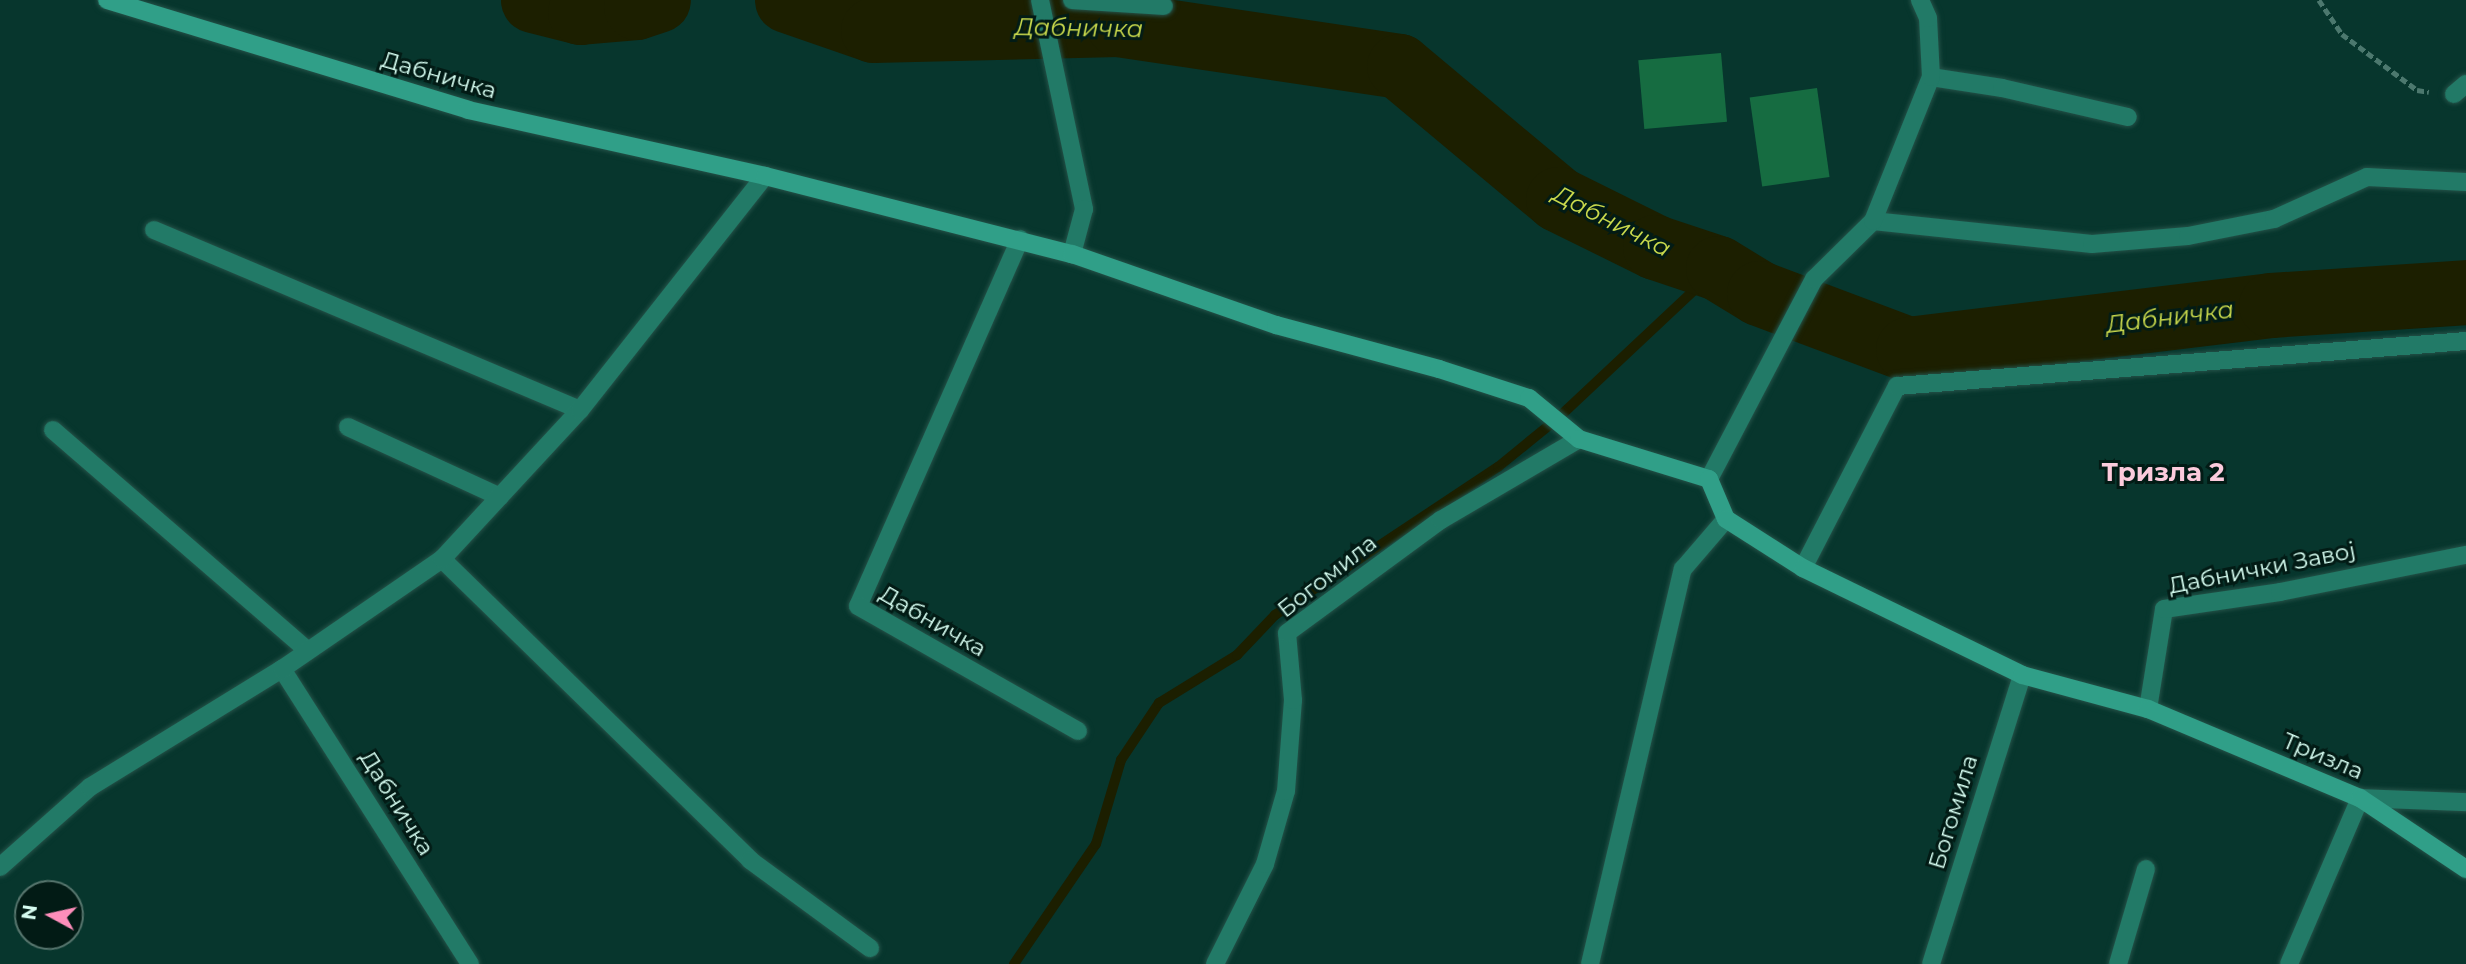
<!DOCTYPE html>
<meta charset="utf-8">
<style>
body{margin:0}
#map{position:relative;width:2466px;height:964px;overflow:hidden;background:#07362d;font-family:Montserrat,sans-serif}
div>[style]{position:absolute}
.stream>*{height:10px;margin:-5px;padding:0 5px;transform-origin:5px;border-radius:5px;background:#1c1f00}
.river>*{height:65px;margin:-32.5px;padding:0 32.5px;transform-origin:32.5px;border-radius:32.5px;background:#1c1f00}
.building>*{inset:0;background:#166c41;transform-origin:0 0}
.path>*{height:4.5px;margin-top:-2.25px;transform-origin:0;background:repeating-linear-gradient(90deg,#4c786e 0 7px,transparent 0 10.5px)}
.roads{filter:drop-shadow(0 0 2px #245248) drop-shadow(0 0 2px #245248)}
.lane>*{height:18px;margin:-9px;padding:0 9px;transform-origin:9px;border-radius:9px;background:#227a67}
.street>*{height:18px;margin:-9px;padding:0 9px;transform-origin:9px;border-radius:9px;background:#227a67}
.secondary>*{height:18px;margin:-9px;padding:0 9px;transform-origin:9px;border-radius:9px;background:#309f88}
span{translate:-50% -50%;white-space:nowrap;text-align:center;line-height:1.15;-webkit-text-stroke:6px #021b15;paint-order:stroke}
.street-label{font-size:23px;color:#d5fcf0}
.water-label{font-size:24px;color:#c9d94c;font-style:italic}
.quarter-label{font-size:26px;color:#fccbdc;font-weight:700}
.north{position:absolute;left:14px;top:880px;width:70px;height:70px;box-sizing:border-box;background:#021b15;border:2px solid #56756d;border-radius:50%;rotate:278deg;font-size:19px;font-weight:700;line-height:28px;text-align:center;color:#d5fcf0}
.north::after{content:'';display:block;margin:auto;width:24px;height:32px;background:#fe8ebb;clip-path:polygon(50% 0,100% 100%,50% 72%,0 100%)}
</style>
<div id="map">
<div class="stream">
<i style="left:1014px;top:964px;width:145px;rotate:-55.7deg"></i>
<i style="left:1096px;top:844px;width:88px;rotate:-73.4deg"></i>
<i style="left:1121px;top:760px;width:69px;rotate:-56.3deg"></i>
<i style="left:1159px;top:703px;width:92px;rotate:-31.6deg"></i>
<i style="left:1237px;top:655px;width:55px;rotate:-46.5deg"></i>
<i style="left:1275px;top:615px;width:268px;rotate:-33.6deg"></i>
<i style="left:1498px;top:467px;width:77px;rotate:-39.2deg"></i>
<i style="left:1558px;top:418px;width:219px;rotate:-43.2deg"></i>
</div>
<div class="river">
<i style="left:533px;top:0;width:49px;rotate:14.3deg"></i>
<i style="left:580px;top:12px;width:56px;rotate:-5.1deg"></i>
<i style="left:636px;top:7px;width:23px;rotate:-18deg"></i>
<i style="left:787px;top:0;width:91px;rotate:19.2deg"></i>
<i style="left:873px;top:30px;width:245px;rotate:-1.4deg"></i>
<i style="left:1118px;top:24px;width:284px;rotate:8.5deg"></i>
<i style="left:1399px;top:66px;width:207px;rotate:39.9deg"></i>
<i style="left:1558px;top:199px;width:108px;rotate:26.3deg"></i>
<i style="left:1655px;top:247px;width:66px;rotate:18.4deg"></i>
<i style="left:1718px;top:268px;width:48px;rotate:31.4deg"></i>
<i style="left:1759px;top:293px;width:159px;rotate:20.6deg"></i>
<i style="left:1908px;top:349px;width:366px;rotate:-6.9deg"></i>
<i style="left:2271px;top:305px;width:195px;rotate:-3.8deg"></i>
</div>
<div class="building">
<i style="left:1721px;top:53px;width:69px;height:83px;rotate:85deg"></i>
<i style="left:1817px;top:88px;width:90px;height:68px;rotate:82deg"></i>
</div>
<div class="path">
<i style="left:2319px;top:0;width:41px;rotate:55.9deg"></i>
<i style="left:2342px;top:34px;width:94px;rotate:36.7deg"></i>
<i style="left:2417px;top:90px;width:12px;rotate:9deg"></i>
</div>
<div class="roads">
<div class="lane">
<i style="left:2454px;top:94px;width:16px;rotate:-40deg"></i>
</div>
<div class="street">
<i style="left:1040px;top:0;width:214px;rotate:78.1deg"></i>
<i style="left:1084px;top:209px;width:47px;rotate:104.9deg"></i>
<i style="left:1072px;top:0;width:92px;rotate:3.7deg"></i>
<i style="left:1931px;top:77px;width:72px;rotate:8.8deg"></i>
<i style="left:2002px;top:88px;width:129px;rotate:13deg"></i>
<i style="left:1873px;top:221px;width:220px;rotate:6deg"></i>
<i style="left:2092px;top:244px;width:96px;rotate:-4.8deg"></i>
<i style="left:2188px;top:236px;width:88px;rotate:-11.2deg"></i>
<i style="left:2274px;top:219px;width:102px;rotate:-24.3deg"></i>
<i style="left:2367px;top:177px;width:99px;rotate:2.9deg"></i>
<i style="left:154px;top:230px;width:462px;rotate:22.9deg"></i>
<i style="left:1020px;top:239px;width:401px;rotate:113.8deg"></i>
<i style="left:858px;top:606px;width:253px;rotate:29.6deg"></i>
<i style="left:348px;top:427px;width:167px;rotate:24.7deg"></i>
<i style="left:53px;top:430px;width:337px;rotate:40.9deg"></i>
<i style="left:1709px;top:479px;width:226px;rotate:-62.3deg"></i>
<i style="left:1814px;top:279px;width:83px;rotate:-44.5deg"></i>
<i style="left:1873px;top:221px;width:155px;rotate:-68.1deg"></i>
<i style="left:1931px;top:77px;width:59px;rotate:-92.9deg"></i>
<i style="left:1928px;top:18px;width:20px;rotate:-114deg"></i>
<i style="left:442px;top:559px;width:431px;rotate:44.3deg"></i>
<i style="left:750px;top:860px;width:149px;rotate:36.3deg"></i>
<i style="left:1803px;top:568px;width:205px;rotate:-62.7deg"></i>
<i style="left:1897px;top:386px;width:571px;rotate:-4.52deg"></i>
<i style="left:282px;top:669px;width:350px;rotate:57.5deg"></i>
<i style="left:2148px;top:709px;width:101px;rotate:-80.9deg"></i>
<i style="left:2164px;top:609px;width:117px;rotate:-8.3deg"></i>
<i style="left:2280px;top:592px;width:190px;rotate:-11.3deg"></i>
<i style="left:0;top:867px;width:120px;rotate:-41.6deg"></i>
<i style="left:90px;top:787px;width:225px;rotate:-31.6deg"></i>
<i style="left:282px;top:669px;width:194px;rotate:-34.5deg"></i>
<i style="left:442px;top:559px;width:203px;rotate:-47.2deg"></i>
<i style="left:580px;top:410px;width:298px;rotate:-51.7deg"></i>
<i style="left:1215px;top:964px;width:112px;rotate:-63.4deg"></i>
<i style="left:1265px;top:864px;width:76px;rotate:-74deg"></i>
<i style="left:1286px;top:791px;width:91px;rotate:-85.6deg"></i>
<i style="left:1293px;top:700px;width:67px;rotate:-95.1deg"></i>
<i style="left:1287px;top:633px;width:191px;rotate:-36.3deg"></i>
<i style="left:1441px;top:520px;width:160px;rotate:-30.4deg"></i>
<i style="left:1590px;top:964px;width:406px;rotate:-76.8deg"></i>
<i style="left:1683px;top:569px;width:66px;rotate:-49.3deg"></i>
<i style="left:1931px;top:964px;width:303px;rotate:-72.5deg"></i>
<i style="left:2118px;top:964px;width:99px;rotate:-73.6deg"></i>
<i style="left:2289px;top:964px;width:181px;rotate:-66.8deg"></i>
<i style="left:2360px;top:798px;width:106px;rotate:2.2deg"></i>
</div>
<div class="secondary">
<i style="left:107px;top:0;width:377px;rotate:16.9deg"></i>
<i style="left:468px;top:110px;width:304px;rotate:12.5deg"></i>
<i style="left:765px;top:176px;width:317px;rotate:14.3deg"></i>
<i style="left:1072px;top:254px;width:216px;rotate:19.2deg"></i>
<i style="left:1276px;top:325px;width:169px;rotate:15.1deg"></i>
<i style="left:1439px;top:369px;width:95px;rotate:17.9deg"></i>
<i style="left:1529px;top:398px;width:65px;rotate:39.4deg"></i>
<i style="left:1579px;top:439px;width:136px;rotate:17.1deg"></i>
<i style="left:1709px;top:479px;width:43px;rotate:67deg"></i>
<i style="left:1726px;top:519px;width:91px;rotate:32.5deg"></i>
<i style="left:1803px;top:568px;width:244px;rotate:26deg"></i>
<i style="left:2022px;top:675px;width:131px;rotate:15.1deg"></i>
<i style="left:2148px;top:709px;width:230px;rotate:22.8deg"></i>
<i style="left:2360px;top:798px;width:128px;rotate:33.8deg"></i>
</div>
</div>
<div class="street-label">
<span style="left:439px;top:75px;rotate:16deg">Дабничка</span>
<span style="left:2262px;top:568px;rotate:-11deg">Дабнички Завој</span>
<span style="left:1327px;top:576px;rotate:-38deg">Богомила</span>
<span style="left:933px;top:621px;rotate:30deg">Дабничка</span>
<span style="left:2323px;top:756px;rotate:23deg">Тризла</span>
<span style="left:397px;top:803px;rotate:58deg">Дабничка</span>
<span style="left:1953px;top:812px;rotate:-73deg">Богомила</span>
</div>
<div class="water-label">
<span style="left:1079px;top:28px;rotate:1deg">Дабничка</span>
<span style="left:1612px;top:221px;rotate:27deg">Дабничка</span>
<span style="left:2170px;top:317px;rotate:-7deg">Дабничка</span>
</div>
<div class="quarter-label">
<span style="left:2163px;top:473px">Тризла 2</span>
</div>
<div class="north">N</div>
</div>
